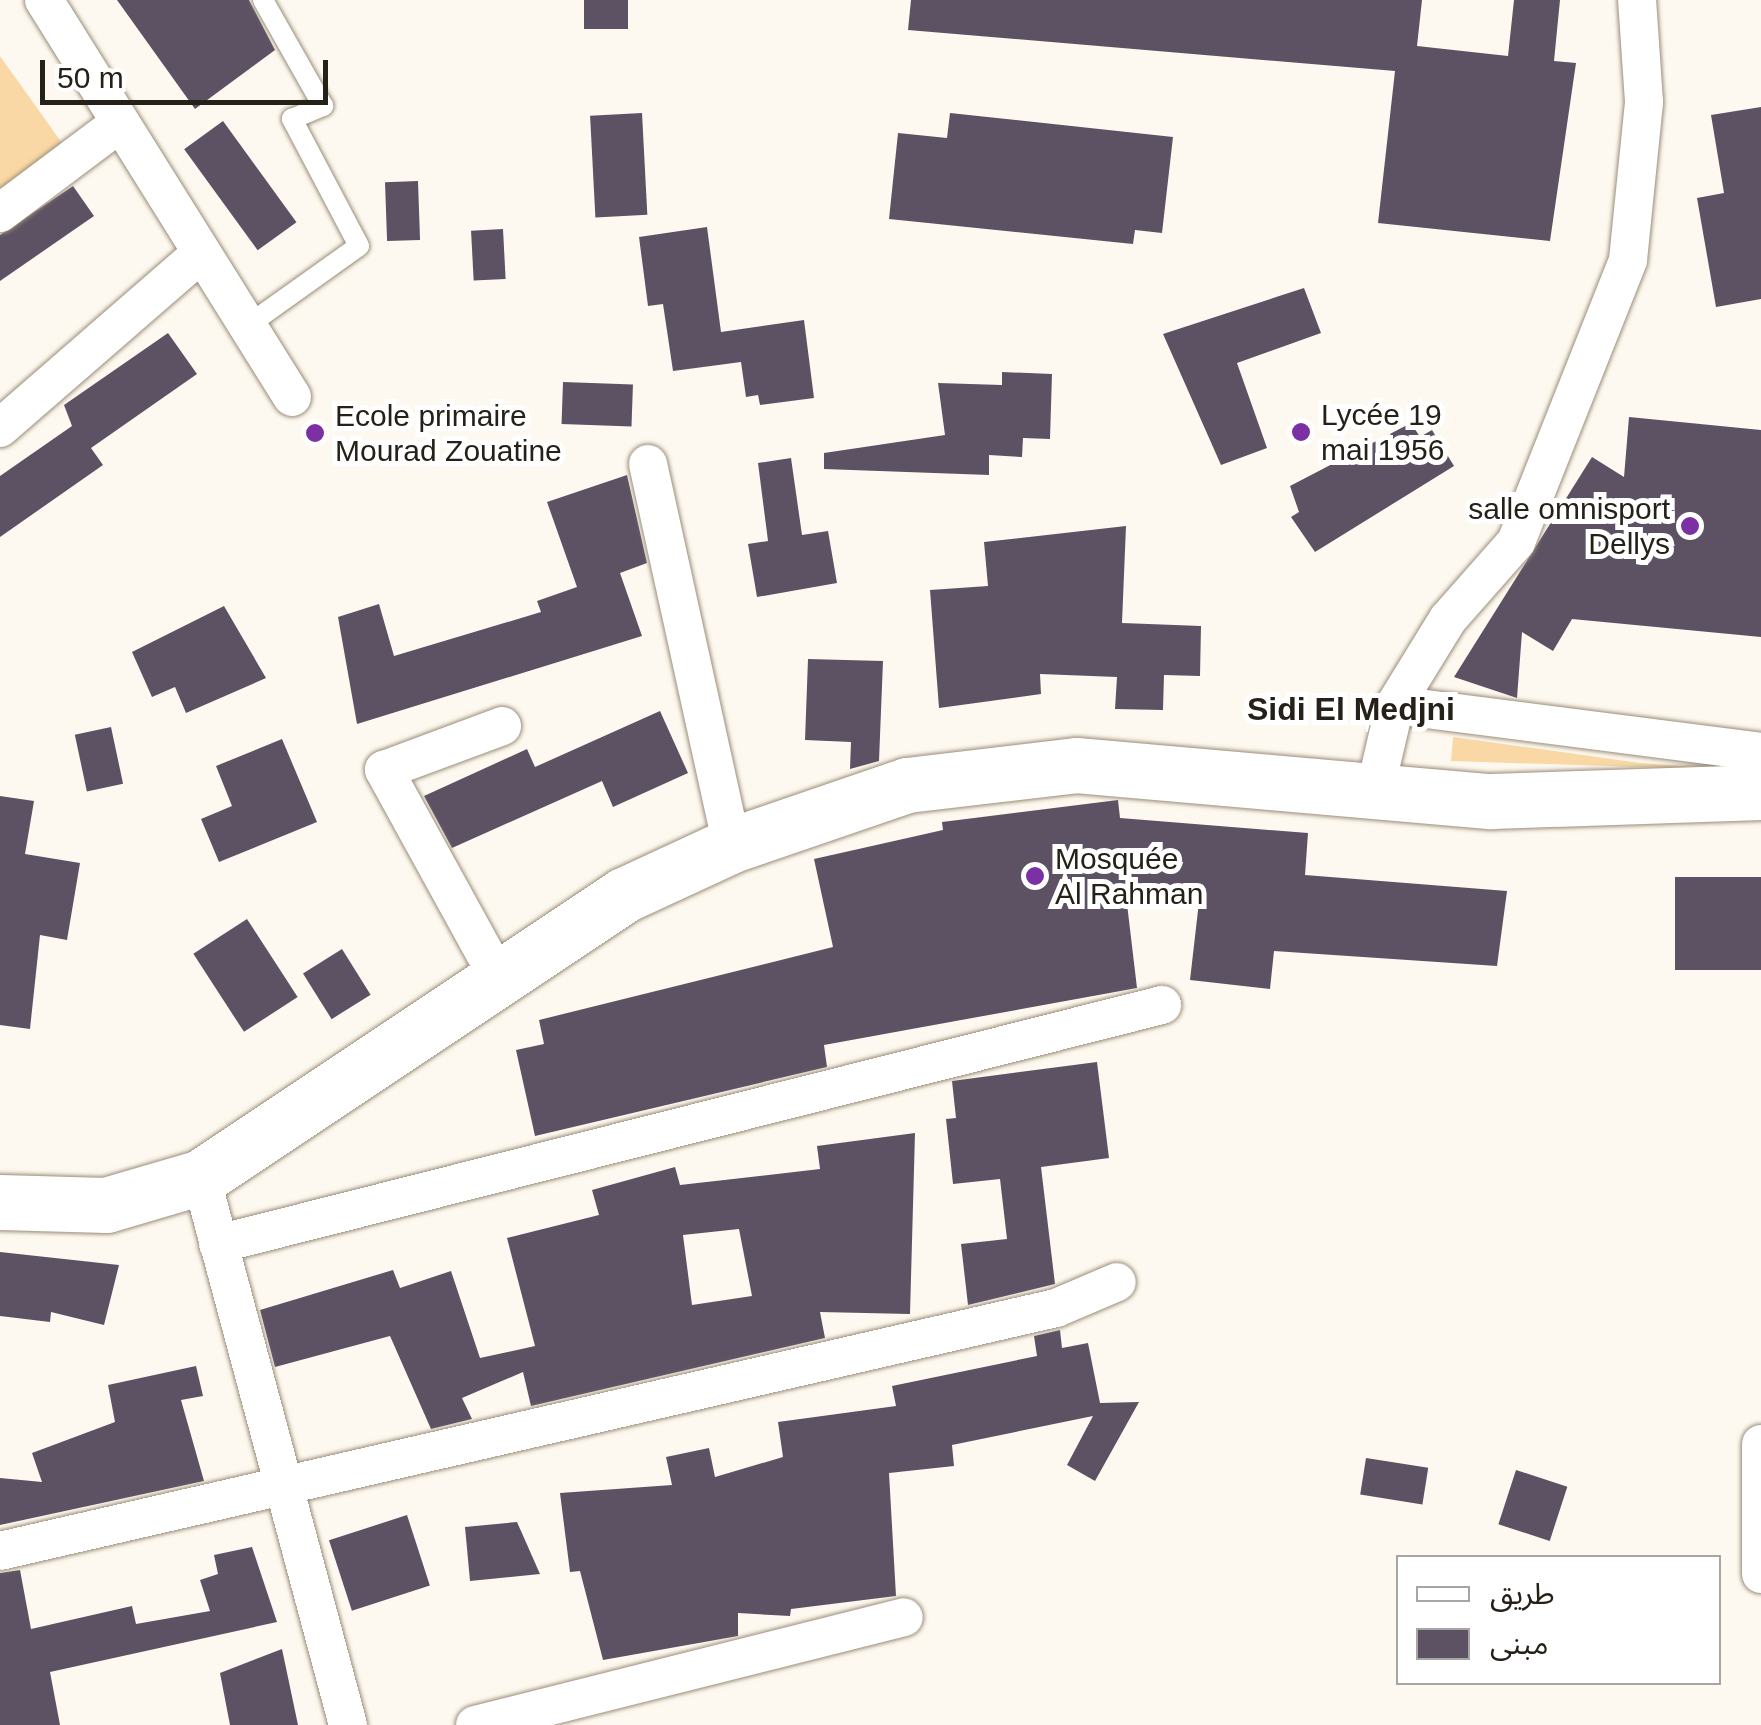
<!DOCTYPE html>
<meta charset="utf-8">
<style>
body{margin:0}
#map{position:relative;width:1761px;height:1725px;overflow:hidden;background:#fef9f0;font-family:Arial,"Noto Sans Arabic",sans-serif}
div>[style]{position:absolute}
.green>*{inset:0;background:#f9d8a5}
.building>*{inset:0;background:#5c5264;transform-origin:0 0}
.roads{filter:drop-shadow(0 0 2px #9a8d79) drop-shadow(0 0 2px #9a8d79)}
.lane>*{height:20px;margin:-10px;padding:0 10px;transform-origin:10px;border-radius:10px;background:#fff}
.street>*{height:38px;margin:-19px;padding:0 19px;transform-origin:19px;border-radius:19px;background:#fff}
.primary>*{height:55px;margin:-27.5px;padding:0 27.5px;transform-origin:27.5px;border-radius:27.5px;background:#fff}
.dots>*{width:28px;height:28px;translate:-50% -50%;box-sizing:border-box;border:5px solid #fff;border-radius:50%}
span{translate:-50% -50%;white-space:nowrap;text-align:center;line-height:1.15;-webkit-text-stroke:10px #fff;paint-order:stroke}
.poi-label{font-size:30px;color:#252018}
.left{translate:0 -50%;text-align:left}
.right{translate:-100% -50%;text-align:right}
.neighbourhood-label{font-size:32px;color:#252018;font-weight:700}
.legend{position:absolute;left:1396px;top:1555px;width:325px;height:130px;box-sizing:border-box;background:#fff;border:2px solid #a8a6a3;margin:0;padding:12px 18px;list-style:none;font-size:30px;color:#252018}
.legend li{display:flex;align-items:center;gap:20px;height:50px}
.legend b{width:50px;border:2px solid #a8a6a3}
.scale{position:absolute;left:40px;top:60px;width:288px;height:45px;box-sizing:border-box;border:5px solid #252018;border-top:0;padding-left:12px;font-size:30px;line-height:35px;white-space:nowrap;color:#252018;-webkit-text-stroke:8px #fff;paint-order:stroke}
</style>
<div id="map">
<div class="green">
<i style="clip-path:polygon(0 56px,67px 150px,0 198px)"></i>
<i style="clip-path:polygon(1453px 737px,1640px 763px,1735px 770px,1451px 761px)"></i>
</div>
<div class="building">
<i style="clip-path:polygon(117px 0,249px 0,275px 50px,195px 109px)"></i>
<i style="left:584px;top:0;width:44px;height:29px"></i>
<i style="clip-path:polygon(911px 0,1422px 0,1417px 46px,1508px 56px,1514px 0,1560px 0,1554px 61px,1576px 63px,1550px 241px,1378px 223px,1395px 71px,908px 30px)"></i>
<i style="clip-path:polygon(1761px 107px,1761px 299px,1716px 307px,1697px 198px,1724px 193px,1711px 115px)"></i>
<i style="left:642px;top:113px;width:102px;height:52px;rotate:87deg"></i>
<i style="clip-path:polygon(950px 113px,1173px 137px,1162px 233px,1135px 230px,1133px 244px,889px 219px,898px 133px,947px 138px)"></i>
<i style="left:223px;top:121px;width:125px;height:48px;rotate:54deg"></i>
<i style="left:418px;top:181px;width:59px;height:33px;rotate:88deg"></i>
<i style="clip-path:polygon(73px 186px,94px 216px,0 281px,0 235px)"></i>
<i style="clip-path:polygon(707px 227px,721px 332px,804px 320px,814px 398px,760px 405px,758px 395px,746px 397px,741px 362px,673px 371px,663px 304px,648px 306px,639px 237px)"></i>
<i style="left:503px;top:229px;width:50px;height:32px;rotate:87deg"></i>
<i style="clip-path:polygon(1304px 288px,1321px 333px,1237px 363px,1267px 448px,1221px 465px,1163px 334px)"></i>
<i style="clip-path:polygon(168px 333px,197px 374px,91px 448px,103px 465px,0 537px,0 476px,72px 426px,64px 405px)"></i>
<i style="clip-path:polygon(1002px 372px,1052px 374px,1050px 439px,1023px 438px,1022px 457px,989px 455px,989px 475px,824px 469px,824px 453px,945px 435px,938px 383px,1002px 385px)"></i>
<i style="left:563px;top:382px;width:70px;height:42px;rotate:2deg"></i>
<i style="clip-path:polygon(1629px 417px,1761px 430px,1761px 637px,1572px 619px,1553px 651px,1522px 632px,1517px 698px,1454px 677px,1592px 457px,1624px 477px)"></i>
<i style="clip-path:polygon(1411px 423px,1420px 437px,1432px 430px,1454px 466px,1315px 552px,1291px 517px,1299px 512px,1290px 486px)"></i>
<i style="clip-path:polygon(791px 458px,802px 535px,828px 531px,837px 583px,757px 597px,748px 544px,768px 541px,758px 463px)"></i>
<i style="clip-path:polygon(627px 475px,647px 563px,620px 573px,642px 636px,357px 724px,338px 617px,379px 604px,394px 656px,541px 612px,537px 601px,577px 587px,547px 502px)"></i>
<i style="clip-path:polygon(1126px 526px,1122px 623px,1201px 626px,1200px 676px,1164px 675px,1163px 710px,1115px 709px,1117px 677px,1040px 674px,1041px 694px,939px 708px,930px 590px,988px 586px,984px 542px)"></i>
<i style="clip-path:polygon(224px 606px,266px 678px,186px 713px,175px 687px,152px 697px,132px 652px)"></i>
<i style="clip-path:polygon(808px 659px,883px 661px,879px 761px,850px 769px,851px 742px,805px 740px)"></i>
<i style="clip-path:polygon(660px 711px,688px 773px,613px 807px,602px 781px,452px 848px,424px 796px,527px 749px,535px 767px)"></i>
<i style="left:111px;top:727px;width:58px;height:37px;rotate:78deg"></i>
<i style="clip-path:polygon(282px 739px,317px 822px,219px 862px,201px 819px,232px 806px,216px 766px)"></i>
<i style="clip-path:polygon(0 796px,34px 801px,25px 854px,80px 863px,67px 940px,40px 935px,30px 1029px,0 1025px)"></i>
<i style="clip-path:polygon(1118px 800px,1120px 818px,1308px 833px,1305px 875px,1507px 891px,1497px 966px,1274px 951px,1270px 989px,1190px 980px,1200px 893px,1125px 887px,1137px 988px,824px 1045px,827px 1067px,535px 1136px,516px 1050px,544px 1044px,539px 1020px,833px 947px,814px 859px,943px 830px,942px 822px)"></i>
<i style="left:1761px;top:877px;width:93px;height:86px;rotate:90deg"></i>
<i style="left:247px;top:919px;width:93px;height:64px;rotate:57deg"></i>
<i style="left:342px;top:949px;width:54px;height:46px;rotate:58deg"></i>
<i style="clip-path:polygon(1097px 1062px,1109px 1158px,1041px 1167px,1055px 1284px,968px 1305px,961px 1244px,1007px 1239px,1000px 1179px,953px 1184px,946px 1119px,956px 1118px,952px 1081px)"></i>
<i style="clip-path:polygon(evenodd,915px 1133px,910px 1314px,820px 1312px,825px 1338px,531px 1406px,523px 1372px,462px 1398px,472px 1419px,431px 1429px,390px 1336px,275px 1367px,260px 1310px,393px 1270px,400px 1288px,451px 1271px,480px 1358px,535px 1346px,507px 1238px,599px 1215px,592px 1190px,675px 1167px,680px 1185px,820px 1169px,817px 1146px,915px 1133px,739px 1229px,752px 1296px,692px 1305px,683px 1235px,739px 1229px)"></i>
<i style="clip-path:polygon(0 1252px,119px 1265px,104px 1325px,51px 1312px,50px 1322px,0 1316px)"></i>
<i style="clip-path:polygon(1060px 1330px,1062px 1348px,1088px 1343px,1100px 1403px,1139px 1402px,1095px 1481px,1067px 1465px,1093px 1416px,952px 1445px,954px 1466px,889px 1473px,896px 1596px,791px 1609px,790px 1616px,738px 1613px,738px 1636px,603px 1660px,580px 1571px,570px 1572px,560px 1493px,672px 1485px,666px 1457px,709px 1448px,715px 1477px,783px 1457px,778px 1422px,896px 1406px,892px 1386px,1037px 1356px,1034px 1336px)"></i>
<i style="clip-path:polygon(196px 1366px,203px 1396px,181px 1400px,204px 1481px,0 1525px,0 1478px,42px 1482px,32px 1453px,115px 1422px,108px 1385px)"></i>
<i style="left:1366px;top:1458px;width:63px;height:37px;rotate:9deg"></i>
<i style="left:1516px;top:1470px;width:54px;height:57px;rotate:18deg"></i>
<i style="left:407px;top:1515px;width:74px;height:82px;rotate:72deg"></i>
<i style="clip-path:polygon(517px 1522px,540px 1574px,470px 1581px,465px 1527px)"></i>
<i style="clip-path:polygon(252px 1547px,277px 1622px,50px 1672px,60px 1725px,0 1725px,0 1573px,20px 1570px,31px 1629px,132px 1606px,136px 1624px,210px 1611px,200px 1580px,218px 1574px,214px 1555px)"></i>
<i style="clip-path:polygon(282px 1649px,298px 1725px,230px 1725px,220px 1673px)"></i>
</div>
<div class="roads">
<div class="lane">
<i style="left:244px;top:328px;width:141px;rotate:-35.5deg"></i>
<i style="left:359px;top:246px;width:144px;rotate:-117.8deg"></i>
<i style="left:292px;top:119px;width:34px;rotate:-23deg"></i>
<i style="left:323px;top:106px;width:122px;rotate:-119.5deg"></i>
</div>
<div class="street">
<i style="left:44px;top:0;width:468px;rotate:58deg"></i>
<i style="left:0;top:213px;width:150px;rotate:-36.9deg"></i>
<i style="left:0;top:428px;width:264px;rotate:-41deg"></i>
<i style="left:648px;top:464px;width:390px;rotate:77.6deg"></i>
<i style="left:1395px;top:705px;width:369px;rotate:7.3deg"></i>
<i style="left:1376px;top:786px;width:83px;rotate:-76.8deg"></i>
<i style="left:1395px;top:705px;width:101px;rotate:-58.4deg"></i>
<i style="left:1448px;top:619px;width:103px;rotate:-48.6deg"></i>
<i style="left:1516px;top:542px;width:303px;rotate:-68.3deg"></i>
<i style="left:1628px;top:260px;width:159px;rotate:-84.2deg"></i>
<i style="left:1644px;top:102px;width:102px;rotate:-93.9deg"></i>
<i style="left:499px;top:979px;width:239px;rotate:-118.8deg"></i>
<i style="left:384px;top:770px;width:126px;rotate:-20.4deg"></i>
<i style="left:201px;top:1177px;width:567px;rotate:74.98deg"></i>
<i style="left:218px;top:1244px;width:974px;rotate:-14.21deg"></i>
<i style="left:1761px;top:1444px;width:130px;rotate:90deg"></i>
<i style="left:0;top:1551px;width:1084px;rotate:-12.96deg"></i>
<i style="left:1056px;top:1308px;width:66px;rotate:-23.1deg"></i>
<i style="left:475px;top:1725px;width:442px;rotate:-14.1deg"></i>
</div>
<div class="primary">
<i style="left:0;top:1202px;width:106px;rotate:1.6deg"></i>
<i style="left:106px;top:1205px;width:99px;rotate:-16.4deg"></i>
<i style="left:201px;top:1177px;width:508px;rotate:-33.69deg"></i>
<i style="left:624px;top:895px;width:119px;rotate:-24.8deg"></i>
<i style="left:732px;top:845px;width:185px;rotate:-18.9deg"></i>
<i style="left:907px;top:785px;width:170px;rotate:-6.7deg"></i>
<i style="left:1076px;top:765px;width:417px;rotate:5deg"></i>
<i style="left:1491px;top:801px;width:270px;rotate:-1.9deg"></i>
</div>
</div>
<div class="dots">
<i style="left:1301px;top:432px;background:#7b31a4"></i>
<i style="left:315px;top:433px;background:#7b31a4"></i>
<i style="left:1690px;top:526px;background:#7b31a4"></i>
<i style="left:1035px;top:876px;background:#7b31a4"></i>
</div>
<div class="poi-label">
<span class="left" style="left:1321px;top:432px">Lycée 19<br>mai 1956</span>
<span class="left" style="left:335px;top:433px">Ecole primaire<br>Mourad Zouatine</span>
<span class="right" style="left:1670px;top:526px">salle omnisport<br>Dellys</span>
<span class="left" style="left:1055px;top:876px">Mosquée<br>Al Rahman</span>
</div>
<div class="neighbourhood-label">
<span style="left:1351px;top:709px">Sidi El Medjni</span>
</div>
<ul class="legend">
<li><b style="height:12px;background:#fff"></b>طريق</li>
<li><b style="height:28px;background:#5c5264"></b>مبنى</li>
</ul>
<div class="scale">50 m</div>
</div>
